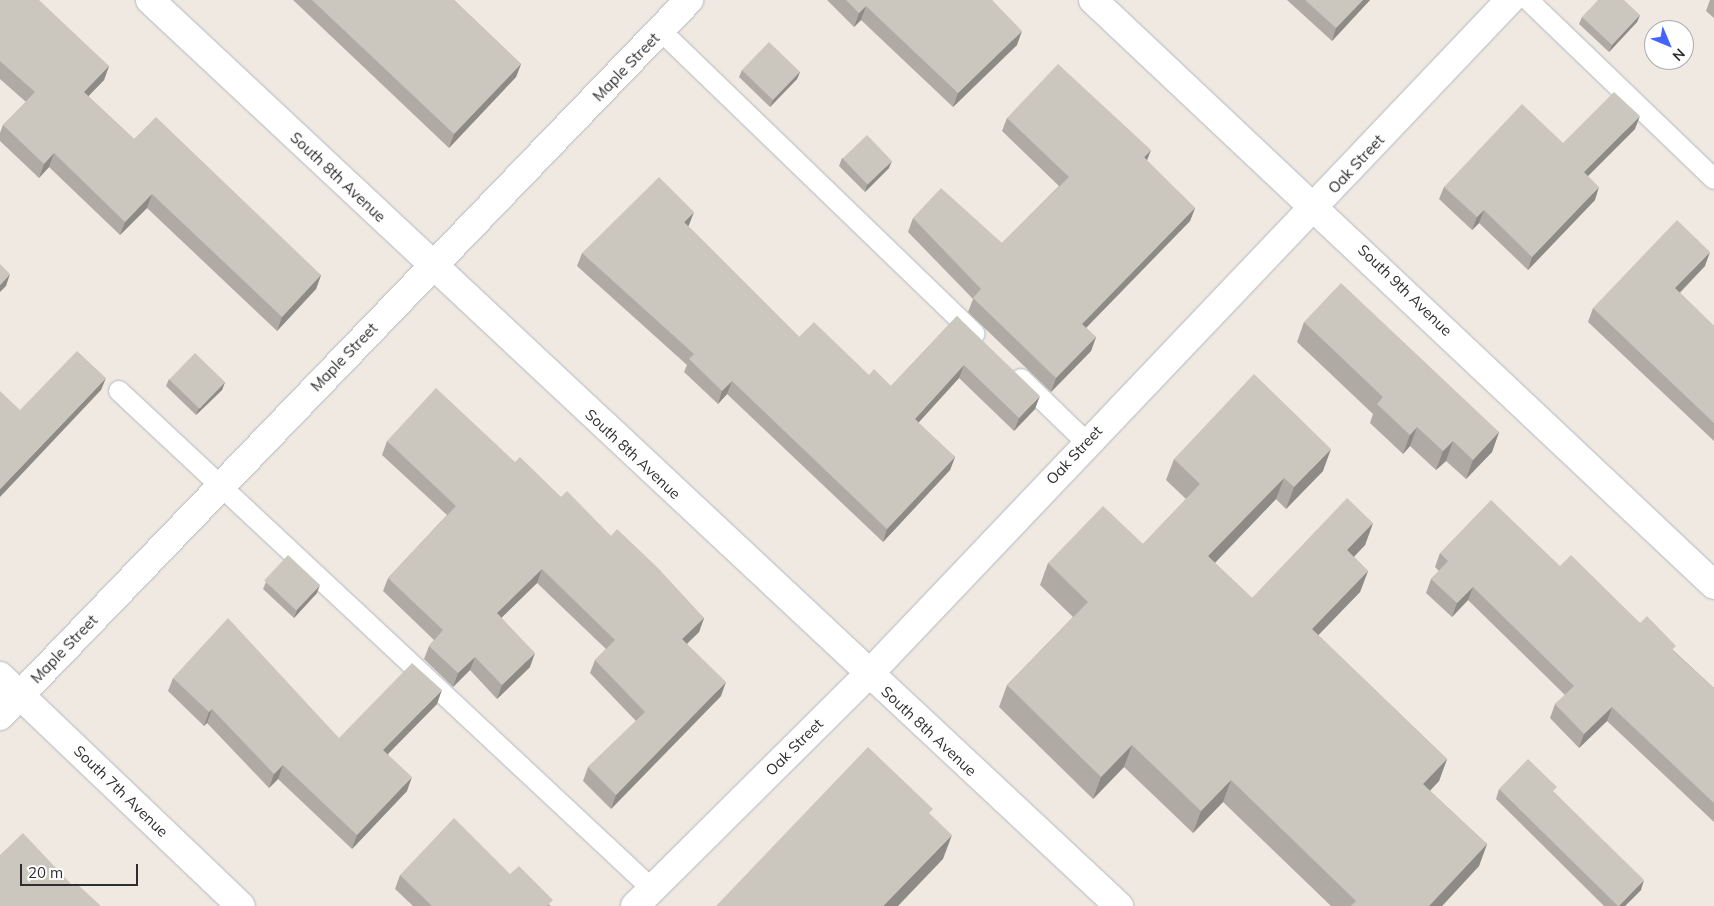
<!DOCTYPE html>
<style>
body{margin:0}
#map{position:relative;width:1714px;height:906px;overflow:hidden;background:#efe9e1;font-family:Mulish,sans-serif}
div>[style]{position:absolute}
.roads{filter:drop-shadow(0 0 1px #b4b7c1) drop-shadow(0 0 1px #b4b7c1)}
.lane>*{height:20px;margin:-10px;padding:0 10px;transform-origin:10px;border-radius:10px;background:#fff}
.street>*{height:28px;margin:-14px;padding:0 14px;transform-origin:14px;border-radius:14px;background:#fff}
.secondary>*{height:28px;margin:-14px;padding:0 14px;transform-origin:14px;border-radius:14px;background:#fff}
.wall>*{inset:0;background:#afaba4}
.shaded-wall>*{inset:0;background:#8e8b86}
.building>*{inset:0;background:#cbc7bf;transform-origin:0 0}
span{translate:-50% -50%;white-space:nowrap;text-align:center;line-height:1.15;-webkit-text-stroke:4.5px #fff;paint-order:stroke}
.street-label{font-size:15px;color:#2e2e2e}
.north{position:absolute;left:1644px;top:20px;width:50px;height:50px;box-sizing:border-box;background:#fff;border:1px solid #ababab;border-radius:50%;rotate:135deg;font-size:14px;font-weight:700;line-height:20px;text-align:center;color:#2e2e2e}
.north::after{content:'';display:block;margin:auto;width:18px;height:22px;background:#4264fb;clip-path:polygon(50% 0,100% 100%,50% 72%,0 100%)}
.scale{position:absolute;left:20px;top:864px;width:118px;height:22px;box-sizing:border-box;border:2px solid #2e2e2e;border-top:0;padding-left:6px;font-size:15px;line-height:18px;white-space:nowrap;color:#2e2e2e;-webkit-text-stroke:4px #fff;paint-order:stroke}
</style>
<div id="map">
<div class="roads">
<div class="lane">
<i style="left:1528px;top:0;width:258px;rotate:43.9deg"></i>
<i style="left:661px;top:31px;width:436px;rotate:44deg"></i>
<i style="left:1021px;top:379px;width:91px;rotate:44.1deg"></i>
<i style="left:119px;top:391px;width:728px;rotate:43.05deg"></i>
</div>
<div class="street">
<i style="left:150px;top:0;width:1327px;rotate:43.08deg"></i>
<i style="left:0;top:676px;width:333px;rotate:43.7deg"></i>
<i style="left:0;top:716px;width:994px;rotate:-46.1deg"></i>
<i style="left:635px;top:906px;width:328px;rotate:-44.8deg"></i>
<i style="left:868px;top:675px;width:932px;rotate:-46.44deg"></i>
</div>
<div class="secondary">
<i style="left:1093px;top:0;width:853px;rotate:43.29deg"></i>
</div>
</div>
<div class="wall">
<i style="clip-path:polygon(0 0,109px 66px,104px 80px,88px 96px,134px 139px,321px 275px,316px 289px,277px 331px,147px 208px,120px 235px,49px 167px,39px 178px,0 141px,0 133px,3px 125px,26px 102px,0 79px)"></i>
<i style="clip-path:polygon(293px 0,454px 0,521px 64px,516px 77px,449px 148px)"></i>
<i style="clip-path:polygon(827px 0,992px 0,1017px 45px,953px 107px,861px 20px,854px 27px)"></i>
<i style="clip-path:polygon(1287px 0,1370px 0,1332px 41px)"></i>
<i style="clip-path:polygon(1710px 0,1714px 0,1714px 18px,1706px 11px)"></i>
<i style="clip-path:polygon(1640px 15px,1637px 22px,1609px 52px,1579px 24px,1582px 17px)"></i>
<i style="clip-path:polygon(742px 70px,800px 72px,797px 79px,770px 107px,739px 77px)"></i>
<i style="clip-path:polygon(1007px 118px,1147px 161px,1195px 208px,1190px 221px,1086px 328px,1096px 337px,1091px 351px,1051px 392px,968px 312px,973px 299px,908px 232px,913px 218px,1002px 243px,1059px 186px,1002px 131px)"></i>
<i style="clip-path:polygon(1635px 129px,1588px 176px,1595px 200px,1528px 270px,1479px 223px,1472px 230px,1439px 199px,1444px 187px,1563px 143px)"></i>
<i style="clip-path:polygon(842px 158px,889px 168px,865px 192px,839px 166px)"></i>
<i style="clip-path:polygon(689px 225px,688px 226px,799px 337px,869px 375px,891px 386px,957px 316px,1035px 409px,1014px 431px,959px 378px,918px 423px,955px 457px,950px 470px,883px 542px,727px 394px,718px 404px,684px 372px,687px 365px,577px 266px,582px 253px)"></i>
<i style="clip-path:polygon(1705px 266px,1680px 293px,1714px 326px,1714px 441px,1588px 322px,1593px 308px)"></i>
<i style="clip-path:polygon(1304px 322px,1499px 432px,1492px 452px,1466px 479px,1446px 461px,1436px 470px,1410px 446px,1403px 454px,1370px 423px,1373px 414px,1297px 342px)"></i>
<i style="clip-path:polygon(169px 379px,225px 382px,222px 390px,196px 415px,166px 386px)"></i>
<i style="clip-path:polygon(387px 441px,515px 462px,561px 497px,611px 536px,704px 618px,699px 632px,687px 644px,721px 696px,611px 809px,583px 781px,588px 767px,636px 721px,590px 673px,595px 660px,606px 649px,537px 583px,501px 618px,530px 667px,497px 699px,470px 670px,453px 687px,424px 659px,429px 646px,434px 640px,383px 591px,388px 578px,447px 515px,382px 455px)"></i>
<i style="clip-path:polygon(1174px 459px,1323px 471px,1286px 509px,1276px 499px,1215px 563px,1252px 598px,1373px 523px,1365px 545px,1354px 557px,1368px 571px,1360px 592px,1318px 635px,1447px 759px,1439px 781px,1430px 791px,1487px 844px,1479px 866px,1442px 906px,1331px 906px,1223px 802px,1193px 833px,1124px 767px,1093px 799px,999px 707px,1007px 685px,1073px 617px,1040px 585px,1048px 563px,1143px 544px,1186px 499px,1166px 480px)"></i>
<i style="clip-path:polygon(1440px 553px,1560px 566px,1640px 623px,1674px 651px,1714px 688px,1714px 822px,1607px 721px,1579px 748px,1550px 718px,1555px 704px,1565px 695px,1468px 600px,1452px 617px,1426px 593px,1431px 579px,1439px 571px,1435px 567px)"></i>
<i style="clip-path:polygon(266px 582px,317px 593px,294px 618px,263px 589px)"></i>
<i style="clip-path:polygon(173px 678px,339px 738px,437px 704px,388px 754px,407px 791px,352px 849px,278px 779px,269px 788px,207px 723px,204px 726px,168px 691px)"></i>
<i style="clip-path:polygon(1499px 789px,1555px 793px,1641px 890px,1625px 906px,1604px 906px,1496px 799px)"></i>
<i style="clip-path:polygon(510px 874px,551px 906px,413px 906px,395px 889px,400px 875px)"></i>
</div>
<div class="shaded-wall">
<i style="clip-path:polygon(1363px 0,1370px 0,1332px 41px,1336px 28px)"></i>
<i style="clip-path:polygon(866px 6px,861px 20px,854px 27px,859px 13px)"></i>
<i style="clip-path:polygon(1640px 15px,1637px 22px,1609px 52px,1612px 45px)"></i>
<i style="clip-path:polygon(1022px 31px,1017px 45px,953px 107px,958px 93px)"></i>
<i style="clip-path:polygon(521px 64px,516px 77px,449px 148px,454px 134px)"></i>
<i style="clip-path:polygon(109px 66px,104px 80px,79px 106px,84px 92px)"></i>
<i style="clip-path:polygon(800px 72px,797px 79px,770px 107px,773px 100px)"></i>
<i style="clip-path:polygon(1640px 116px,1635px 129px,1579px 185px,1584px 172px)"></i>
<i style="clip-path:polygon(1151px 150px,1146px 163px,1144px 157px)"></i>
<i style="clip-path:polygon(54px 153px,49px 167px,39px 178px,44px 164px)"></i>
<i style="clip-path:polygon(892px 161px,889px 168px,865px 192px,867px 185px)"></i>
<i style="clip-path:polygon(1599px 187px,1595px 200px,1528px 270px,1532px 257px)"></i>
<i style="clip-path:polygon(152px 194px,147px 208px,120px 235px,125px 222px)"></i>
<i style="clip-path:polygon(1195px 208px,1190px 221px,1077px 337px,1082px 324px)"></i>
<i style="clip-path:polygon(1484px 210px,1479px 223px,1472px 230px,1477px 217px)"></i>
<i style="clip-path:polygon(694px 212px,689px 225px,679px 235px,684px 222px)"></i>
<i style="clip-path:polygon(1710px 252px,1705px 266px,1670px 302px,1675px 288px)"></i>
<i style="clip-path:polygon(10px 274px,6px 286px,0 292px,0 285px)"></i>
<i style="clip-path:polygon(321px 275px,316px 289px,277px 331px,282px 317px)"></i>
<i style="clip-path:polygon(1096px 337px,1091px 351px,1051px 392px,1056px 378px)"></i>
<i style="clip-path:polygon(964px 365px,959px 378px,910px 432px,915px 419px)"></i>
<i style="clip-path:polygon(106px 378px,101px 390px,0 497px,0 489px)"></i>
<i style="clip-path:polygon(732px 381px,727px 394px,718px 404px,722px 391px)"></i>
<i style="clip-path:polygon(225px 382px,222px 390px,196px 415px,199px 408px)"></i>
<i style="clip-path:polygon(1040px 396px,1035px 409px,1014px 431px,1019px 418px)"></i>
<i style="clip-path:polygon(1417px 427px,1410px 446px,1403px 454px,1410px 435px)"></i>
<i style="clip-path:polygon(1499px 432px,1492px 452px,1466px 479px,1473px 460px)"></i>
<i style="clip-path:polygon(1453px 441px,1446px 461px,1436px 470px,1443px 451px)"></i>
<i style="clip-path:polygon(1331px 449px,1323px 471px,1286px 509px,1294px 487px)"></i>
<i style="clip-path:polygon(955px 457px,950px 470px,883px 542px,887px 529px)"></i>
<i style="clip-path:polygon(1284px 478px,1276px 499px,1200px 578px,1208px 556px)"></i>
<i style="clip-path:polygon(1373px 523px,1365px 545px,1339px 572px,1347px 550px)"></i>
<i style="clip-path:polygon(542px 569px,537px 583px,492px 627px,497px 613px)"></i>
<i style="clip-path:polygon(1368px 571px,1360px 592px,1304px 650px,1312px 629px)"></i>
<i style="clip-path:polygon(320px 585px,317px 593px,294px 618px,297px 610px)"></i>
<i style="clip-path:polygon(1473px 587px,1468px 600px,1452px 617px,1457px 603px)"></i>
<i style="clip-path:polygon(704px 618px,699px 632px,677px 653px,682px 639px)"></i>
<i style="clip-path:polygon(535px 653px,530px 667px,497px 699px,502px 685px)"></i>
<i style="clip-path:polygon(475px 657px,470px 670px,453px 687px,458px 673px)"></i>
<i style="clip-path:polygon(726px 682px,721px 696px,611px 809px,616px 795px)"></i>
<i style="clip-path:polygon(442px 690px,437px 704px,378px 764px,383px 750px)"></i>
<i style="clip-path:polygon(1612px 707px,1607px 721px,1579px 748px,1584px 734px)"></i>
<i style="clip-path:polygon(212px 709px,207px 723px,204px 726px,209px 712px)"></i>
<i style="clip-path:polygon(1132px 745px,1124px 767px,1093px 799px,1101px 777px)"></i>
<i style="clip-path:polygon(1447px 759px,1439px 781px,1415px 806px,1423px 784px)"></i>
<i style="clip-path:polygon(283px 765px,278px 779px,269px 788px,274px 774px)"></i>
<i style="clip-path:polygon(412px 777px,407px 791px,352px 849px,357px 835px)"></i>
<i style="clip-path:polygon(1231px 780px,1223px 802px,1193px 833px,1201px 811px)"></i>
<i style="clip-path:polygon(952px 835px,943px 859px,898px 906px,883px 906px)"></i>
<i style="clip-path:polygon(1487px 844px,1479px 866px,1442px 906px,1429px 906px)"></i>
<i style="clip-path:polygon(1644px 880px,1641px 890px,1625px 906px,1619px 906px)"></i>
</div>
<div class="building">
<i style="clip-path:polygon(0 0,39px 0,109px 66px,84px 92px,134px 139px,156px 117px,321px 275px,282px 317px,152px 194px,125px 222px,54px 153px,44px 164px,3px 125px,35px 92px,0 61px)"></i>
<i style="clip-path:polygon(312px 0,454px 0,521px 64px,454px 134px)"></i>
<i style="clip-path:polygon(846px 0,992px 0,1022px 31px,958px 93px,866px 6px,859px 13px)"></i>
<i style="clip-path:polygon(1305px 0,1363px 0,1336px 28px)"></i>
<i style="clip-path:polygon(1598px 0,1624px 0,1640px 15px,1612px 45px,1582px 17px)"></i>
<i style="left:769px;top:42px;width:43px;height:39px;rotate:44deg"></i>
<i style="clip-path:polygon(1058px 64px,1151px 150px,1144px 157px,1195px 208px,1082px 324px,1096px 337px,1056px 378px,973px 298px,981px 289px,913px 218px,941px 188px,1002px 243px,1069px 177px,1007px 118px)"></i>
<i style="clip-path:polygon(1614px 92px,1640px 116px,1584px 172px,1599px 187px,1532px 257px,1484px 210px,1477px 217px,1444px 187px,1522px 104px,1563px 143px)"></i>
<i style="left:867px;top:135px;width:36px;height:34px;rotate:46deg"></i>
<i style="clip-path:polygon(659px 177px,694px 212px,684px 222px,799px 337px,814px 322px,869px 375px,874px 369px,891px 386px,957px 316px,1040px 396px,1019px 418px,964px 365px,915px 419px,955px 457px,887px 529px,732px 381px,722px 391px,689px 359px,694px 354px,582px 253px)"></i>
<i style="clip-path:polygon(1677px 220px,1710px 252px,1675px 288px,1714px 326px,1714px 423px,1593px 308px)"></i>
<i style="clip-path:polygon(0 264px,10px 274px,0 285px)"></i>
<i style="clip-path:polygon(1341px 283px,1499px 432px,1473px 460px,1453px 441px,1443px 451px,1417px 427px,1410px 435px,1377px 404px,1383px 397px,1304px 322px)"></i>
<i style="clip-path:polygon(77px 351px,106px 378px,0 489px,0 391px,20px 410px)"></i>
<i style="left:195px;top:353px;width:42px;height:37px;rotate:44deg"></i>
<i style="clip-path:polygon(1254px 374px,1331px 449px,1294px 487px,1284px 478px,1208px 556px,1252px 598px,1347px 498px,1373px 523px,1347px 550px,1368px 571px,1312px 629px,1447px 759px,1423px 784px,1487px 844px,1429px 906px,1351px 906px,1356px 901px,1231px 780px,1201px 811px,1132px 745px,1101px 777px,1007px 685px,1088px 602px,1048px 563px,1103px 506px,1143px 544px,1200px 484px,1174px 459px)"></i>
<i style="clip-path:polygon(436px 388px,515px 462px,520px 457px,561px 497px,567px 491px,611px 536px,617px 529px,658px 568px,704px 618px,682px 639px,726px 682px,616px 795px,588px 767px,645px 712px,595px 660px,615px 640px,542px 569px,497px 613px,535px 653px,502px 685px,475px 657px,458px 673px,429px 646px,443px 630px,388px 578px,456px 506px,387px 441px)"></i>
<i style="clip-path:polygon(1491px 500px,1560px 566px,1571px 555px,1640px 623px,1647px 616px,1676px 646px,1672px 650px,1714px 688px,1714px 803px,1612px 707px,1584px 734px,1555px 704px,1574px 686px,1473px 587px,1457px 603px,1431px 579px,1448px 561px,1440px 553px)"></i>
<i style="left:288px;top:555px;width:44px;height:35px;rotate:43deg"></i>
<i style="clip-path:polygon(228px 618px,339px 738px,412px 663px,442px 690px,383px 750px,412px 777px,357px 835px,283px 765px,274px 774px,212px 709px,209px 712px,173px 678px)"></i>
<i style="clip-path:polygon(868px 747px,933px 809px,929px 813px,952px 835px,883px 906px,716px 906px)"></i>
<i style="clip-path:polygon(1528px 759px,1557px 787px,1553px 791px,1644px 880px,1619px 906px,1618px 906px,1499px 789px)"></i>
<i style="clip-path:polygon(454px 818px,510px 874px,519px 866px,553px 900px,547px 906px,432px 906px,400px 875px)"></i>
<i style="clip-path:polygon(23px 833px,73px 886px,76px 883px,101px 906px,0 906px,0 855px)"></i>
</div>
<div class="street-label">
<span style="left:626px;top:67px;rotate:-46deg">Maple Street</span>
<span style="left:1356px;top:164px;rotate:-47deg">Oak Street</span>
<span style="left:338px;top:177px;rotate:43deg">South 8th Avenue</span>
<span style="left:1405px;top:290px;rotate:44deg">South 9th Avenue</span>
<span style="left:344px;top:357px;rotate:-46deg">Maple Street</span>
<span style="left:633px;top:454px;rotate:43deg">South 8th Avenue</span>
<span style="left:1074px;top:455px;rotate:-47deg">Oak Street</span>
<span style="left:64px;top:649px;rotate:-46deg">Maple Street</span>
<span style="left:929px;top:731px;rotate:43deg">South 8th Avenue</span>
<span style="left:794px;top:747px;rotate:-45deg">Oak Street</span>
<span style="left:121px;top:791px;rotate:44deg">South 7th Avenue</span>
</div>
<div class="north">N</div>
<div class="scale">20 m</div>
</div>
